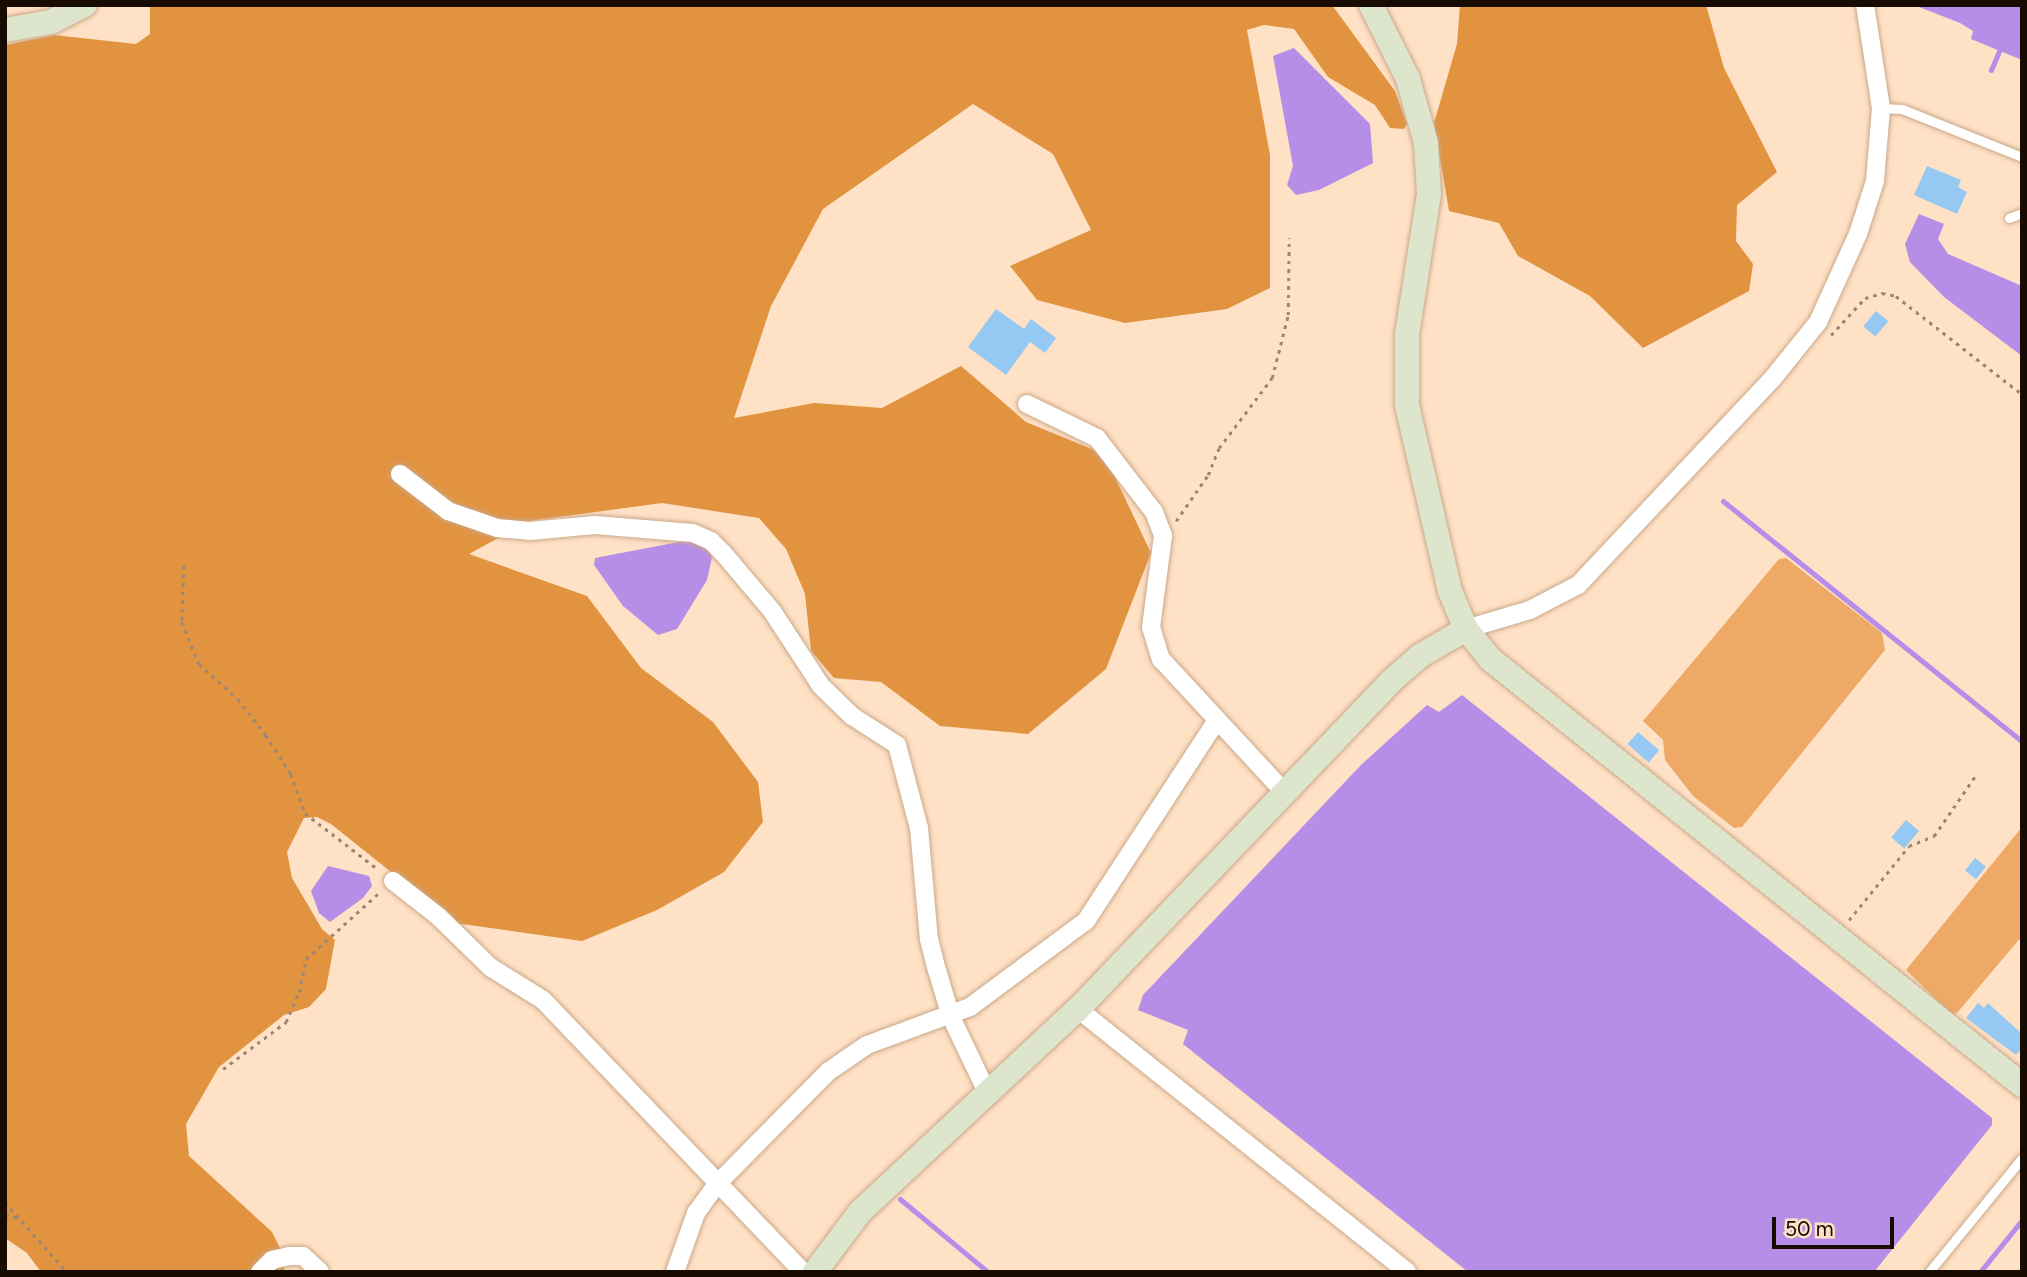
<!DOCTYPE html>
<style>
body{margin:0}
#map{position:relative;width:2027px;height:1277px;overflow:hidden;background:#ffe1c6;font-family:Figtree,sans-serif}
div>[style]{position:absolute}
.green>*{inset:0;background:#eda965}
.forest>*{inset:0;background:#e19340}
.water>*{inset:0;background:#b68de7}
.stream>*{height:5px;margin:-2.5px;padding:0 2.5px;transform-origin:2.5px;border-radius:2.5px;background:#b68de7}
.building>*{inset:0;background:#95c8f3;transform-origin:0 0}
.path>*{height:2.5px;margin-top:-1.25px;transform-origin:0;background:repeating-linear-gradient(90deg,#9d8673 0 3.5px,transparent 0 8.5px)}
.roads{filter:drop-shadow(0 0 2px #cba888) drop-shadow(0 0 2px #cba888)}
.lane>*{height:9px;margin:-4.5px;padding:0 4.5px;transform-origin:4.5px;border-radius:4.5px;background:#fff}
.street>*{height:18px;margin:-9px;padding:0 9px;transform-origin:9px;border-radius:9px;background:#fff}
.secondary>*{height:24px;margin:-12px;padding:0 12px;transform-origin:12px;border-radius:12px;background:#dde5cd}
span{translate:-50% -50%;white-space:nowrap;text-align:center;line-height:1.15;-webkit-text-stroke:7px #ffe1c6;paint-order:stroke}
.frame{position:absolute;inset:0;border:7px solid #170b02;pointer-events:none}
.scale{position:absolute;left:1772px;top:1217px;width:122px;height:32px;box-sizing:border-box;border:4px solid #170b02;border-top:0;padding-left:9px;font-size:21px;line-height:24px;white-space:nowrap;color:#170b02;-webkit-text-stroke:5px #ffe1c6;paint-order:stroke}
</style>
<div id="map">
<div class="green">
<i style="clip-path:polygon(1786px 558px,1882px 633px,1885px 650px,1742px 827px,1734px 828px,1693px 796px,1665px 760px,1663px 740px,1643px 721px,1779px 559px)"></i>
<i style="clip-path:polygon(2022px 827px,2022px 936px,1957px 1013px,1951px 1014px,1906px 970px)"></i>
</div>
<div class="forest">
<i style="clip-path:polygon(150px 5px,1332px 5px,1395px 91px,1407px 124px,1404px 129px,1390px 128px,1375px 105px,1328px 77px,1294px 29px,1264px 25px,1247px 30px,1270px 155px,1270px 288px,1227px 309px,1125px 323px,1037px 300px,1010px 266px,1091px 230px,1053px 154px,973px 104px,823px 209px,771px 306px,734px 418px,814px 403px,882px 408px,961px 366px,1026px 422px,1104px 454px,1151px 553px,1106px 669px,1028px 734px,940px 726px,881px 682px,834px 678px,811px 651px,805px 594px,786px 549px,759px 518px,662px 503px,529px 521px,469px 554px,587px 596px,641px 668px,713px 722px,758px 782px,763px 822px,724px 872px,657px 910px,582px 941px,455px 923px,331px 824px,317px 817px,304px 818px,287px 852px,292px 878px,322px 929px,335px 940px,326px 989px,309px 1007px,284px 1015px,219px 1067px,186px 1124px,189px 1156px,272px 1232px,285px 1258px,284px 1272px,41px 1272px,27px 1253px,5px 1238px,5px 45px,54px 35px,136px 44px,150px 34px)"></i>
<i style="clip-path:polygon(1460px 5px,1706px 5px,1724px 68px,1777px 172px,1737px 205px,1736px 241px,1753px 264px,1749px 291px,1643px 348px,1590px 296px,1518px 256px,1499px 223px,1449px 211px,1434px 123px,1457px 44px)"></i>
</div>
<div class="water">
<i style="clip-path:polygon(1914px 5px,2022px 5px,2022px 60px,1971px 39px,1973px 31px,1960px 23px)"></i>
<i style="clip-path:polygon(1294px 48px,1370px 124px,1373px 163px,1319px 190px,1296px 195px,1287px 185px,1293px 166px,1273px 56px)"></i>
<i style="clip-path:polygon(1919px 214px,1944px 224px,1938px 239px,1948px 254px,2022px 286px,2022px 356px,1944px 297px,1910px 262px,1905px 244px)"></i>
<i style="clip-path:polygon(689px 540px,707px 547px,712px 557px,707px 580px,677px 629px,658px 635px,623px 606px,594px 565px,595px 558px)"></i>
<i style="clip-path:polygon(1462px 695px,1992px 1118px,1992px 1125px,1874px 1272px,1468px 1272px,1183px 1044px,1188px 1030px,1138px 1010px,1143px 995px,1361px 765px,1427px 705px,1439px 712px)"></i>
<i style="clip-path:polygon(328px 866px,369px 876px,372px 886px,363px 898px,330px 922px,319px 913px,311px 891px)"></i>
</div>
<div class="stream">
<i style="left:1991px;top:70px;width:28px;rotate:-67deg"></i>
<i style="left:1723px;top:501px;width:383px;rotate:38.8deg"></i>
<i style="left:900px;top:1199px;width:114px;rotate:39.7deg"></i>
<i style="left:1980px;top:1272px;width:67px;rotate:-51.1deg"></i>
</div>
<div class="building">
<i style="clip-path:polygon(1927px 166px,1961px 180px,1958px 187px,1967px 192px,1957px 214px,1914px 195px)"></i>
<i style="clip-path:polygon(996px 309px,1024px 329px,1031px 319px,1056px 338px,1045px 353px,1030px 342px,1006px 375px,968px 347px)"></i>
<i style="left:1876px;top:311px;width:16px;height:20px;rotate:40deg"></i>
<i style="left:1638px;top:732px;width:28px;height:16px;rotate:41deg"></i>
<i style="left:1906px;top:820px;width:17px;height:23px;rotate:40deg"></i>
<i style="left:1975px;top:858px;width:14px;height:16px;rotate:39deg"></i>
<i style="clip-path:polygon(1978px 1003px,1984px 1008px,1988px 1003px,2022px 1034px,2022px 1048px,2016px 1055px,1966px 1018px)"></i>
</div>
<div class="path">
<i style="left:1831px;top:335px;width:50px;rotate:-47.4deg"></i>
<i style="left:1865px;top:298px;width:18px;rotate:-16deg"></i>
<i style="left:1882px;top:293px;width:14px;rotate:12deg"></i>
<i style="left:1896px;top:296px;width:160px;rotate:37.9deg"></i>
<i style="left:1176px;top:521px;width:56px;rotate:-55.2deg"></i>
<i style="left:1208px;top:475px;width:29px;rotate:-68deg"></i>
<i style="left:1219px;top:448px;width:88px;rotate:-52.9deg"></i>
<i style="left:1272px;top:378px;width:65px;rotate:-75.7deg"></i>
<i style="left:1288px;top:315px;width:77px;rotate:-89.3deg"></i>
<i style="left:184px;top:566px;width:56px;rotate:92deg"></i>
<i style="left:182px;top:622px;width:45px;rotate:68deg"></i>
<i style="left:199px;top:664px;width:52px;rotate:41.9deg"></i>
<i style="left:238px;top:699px;width:46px;rotate:52.1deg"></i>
<i style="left:266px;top:735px;width:46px;rotate:57.3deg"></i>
<i style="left:291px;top:774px;width:41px;rotate:70.3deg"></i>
<i style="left:305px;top:813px;width:93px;rotate:37.6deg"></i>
<i style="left:1849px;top:920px;width:95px;rotate:-51deg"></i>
<i style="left:1909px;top:846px;width:27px;rotate:-22deg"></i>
<i style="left:1934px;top:836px;width:74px;rotate:-55.5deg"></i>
<i style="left:223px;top:1069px;width:79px;rotate:-36.7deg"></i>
<i style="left:286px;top:1022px;width:33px;rotate:-67deg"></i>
<i style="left:299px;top:992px;width:34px;rotate:-78deg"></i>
<i style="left:306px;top:959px;width:100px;rotate:-42.2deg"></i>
<i style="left:5px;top:1202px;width:94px;rotate:48.5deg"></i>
<i style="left:5px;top:1215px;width:17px;rotate:13deg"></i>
</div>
<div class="roads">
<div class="lane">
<i style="left:1881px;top:108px;width:21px;rotate:3deg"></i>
<i style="left:1902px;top:109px;width:129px;rotate:21.8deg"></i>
<i style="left:2009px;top:218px;width:14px;rotate:-21deg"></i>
<i style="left:1929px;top:1272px;width:147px;rotate:-50.8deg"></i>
</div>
<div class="street">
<i style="left:1027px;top:404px;width:78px;rotate:25.9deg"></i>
<i style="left:1097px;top:438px;width:93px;rotate:52.4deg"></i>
<i style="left:1154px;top:512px;width:26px;rotate:69deg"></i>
<i style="left:1163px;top:536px;width:92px;rotate:97.5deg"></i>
<i style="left:1151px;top:627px;width:34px;rotate:73deg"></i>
<i style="left:1161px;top:659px;width:183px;rotate:47.2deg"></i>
<i style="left:400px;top:474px;width:61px;rotate:37.6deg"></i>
<i style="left:448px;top:511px;width:52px;rotate:19.1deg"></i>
<i style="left:497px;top:528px;width:33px;rotate:5deg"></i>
<i style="left:530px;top:531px;width:65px;rotate:-5.3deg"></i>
<i style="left:595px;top:525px;width:98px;rotate:4.7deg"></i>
<i style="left:693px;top:533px;width:20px;rotate:24deg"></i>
<i style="left:711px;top:541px;width:17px;rotate:45deg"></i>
<i style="left:723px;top:553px;width:76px;rotate:49.8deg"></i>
<i style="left:772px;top:611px;width:90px;rotate:56.8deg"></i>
<i style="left:821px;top:686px;width:43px;rotate:44.1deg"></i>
<i style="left:852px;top:716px;width:54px;rotate:32.8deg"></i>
<i style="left:897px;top:745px;width:86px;rotate:75.2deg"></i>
<i style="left:919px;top:828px;width:111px;rotate:84.9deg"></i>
<i style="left:929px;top:939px;width:32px;rotate:76deg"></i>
<i style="left:937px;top:970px;width:49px;rotate:73.4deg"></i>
<i style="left:951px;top:1017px;width:83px;rotate:64.4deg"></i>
<i style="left:1466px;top:629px;width:67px;rotate:-16.5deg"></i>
<i style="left:1530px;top:610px;width:54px;rotate:-27.5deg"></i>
<i style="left:1578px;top:585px;width:284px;rotate:-46.7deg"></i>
<i style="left:1773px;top:378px;width:72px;rotate:-51.2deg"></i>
<i style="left:1818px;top:322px;width:97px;rotate:-65.6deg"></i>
<i style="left:1858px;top:234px;width:56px;rotate:-72.2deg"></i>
<i style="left:1875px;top:181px;width:73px;rotate:-85.3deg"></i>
<i style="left:1881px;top:108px;width:104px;rotate:-98.8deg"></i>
<i style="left:393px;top:881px;width:58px;rotate:38deg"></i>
<i style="left:439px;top:917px;width:71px;rotate:44.4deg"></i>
<i style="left:490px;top:967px;width:62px;rotate:31.9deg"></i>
<i style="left:543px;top:1000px;width:376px;rotate:46.3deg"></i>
<i style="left:1078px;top:1009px;width:421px;rotate:38.6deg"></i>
<i style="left:260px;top:1272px;width:17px;rotate:-45deg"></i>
<i style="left:272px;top:1260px;width:17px;rotate:-13deg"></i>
<i style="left:289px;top:1256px;width:14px"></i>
<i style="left:303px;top:1256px;width:23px;rotate:43deg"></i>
<i style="left:675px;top:1272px;width:63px;rotate:-70.4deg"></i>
<i style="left:696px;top:1213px;width:37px;rotate:-54deg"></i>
<i style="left:718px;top:1183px;width:158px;rotate:-45.3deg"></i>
<i style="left:829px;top:1071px;width:46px;rotate:-34.4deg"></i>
<i style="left:867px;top:1045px;width:110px;rotate:-20.3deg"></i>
<i style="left:970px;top:1007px;width:144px;rotate:-36.6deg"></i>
<i style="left:1086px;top:921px;width:240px;rotate:-56.9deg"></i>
</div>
<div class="secondary">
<i style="left:1371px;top:5px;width:83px;rotate:63.4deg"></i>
<i style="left:1408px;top:79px;width:66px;rotate:74.3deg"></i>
<i style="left:1426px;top:143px;width:51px;rotate:86.6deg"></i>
<i style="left:1429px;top:194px;width:142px;rotate:98.9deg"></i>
<i style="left:1407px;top:334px;width:71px;rotate:90deg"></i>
<i style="left:1407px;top:405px;width:191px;rotate:77deg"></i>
<i style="left:1450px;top:591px;width:41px;rotate:67.2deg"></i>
<i style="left:1466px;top:629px;width:38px;rotate:51deg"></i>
<i style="left:1490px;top:659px;width:682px;rotate:38.69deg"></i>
<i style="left:5px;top:30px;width:47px;rotate:-9.9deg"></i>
<i style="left:51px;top:22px;width:38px;rotate:-27deg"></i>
<i style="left:815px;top:1272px;width:75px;rotate:-53.1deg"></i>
<i style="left:860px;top:1212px;width:298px;rotate:-43deg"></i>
<i style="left:1078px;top:1009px;width:452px;rotate:-46.3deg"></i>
<i style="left:1390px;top:682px;width:40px;rotate:-41deg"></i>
<i style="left:1420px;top:656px;width:53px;rotate:-30.4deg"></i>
</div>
</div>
<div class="frame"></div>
<div class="scale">50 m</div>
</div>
